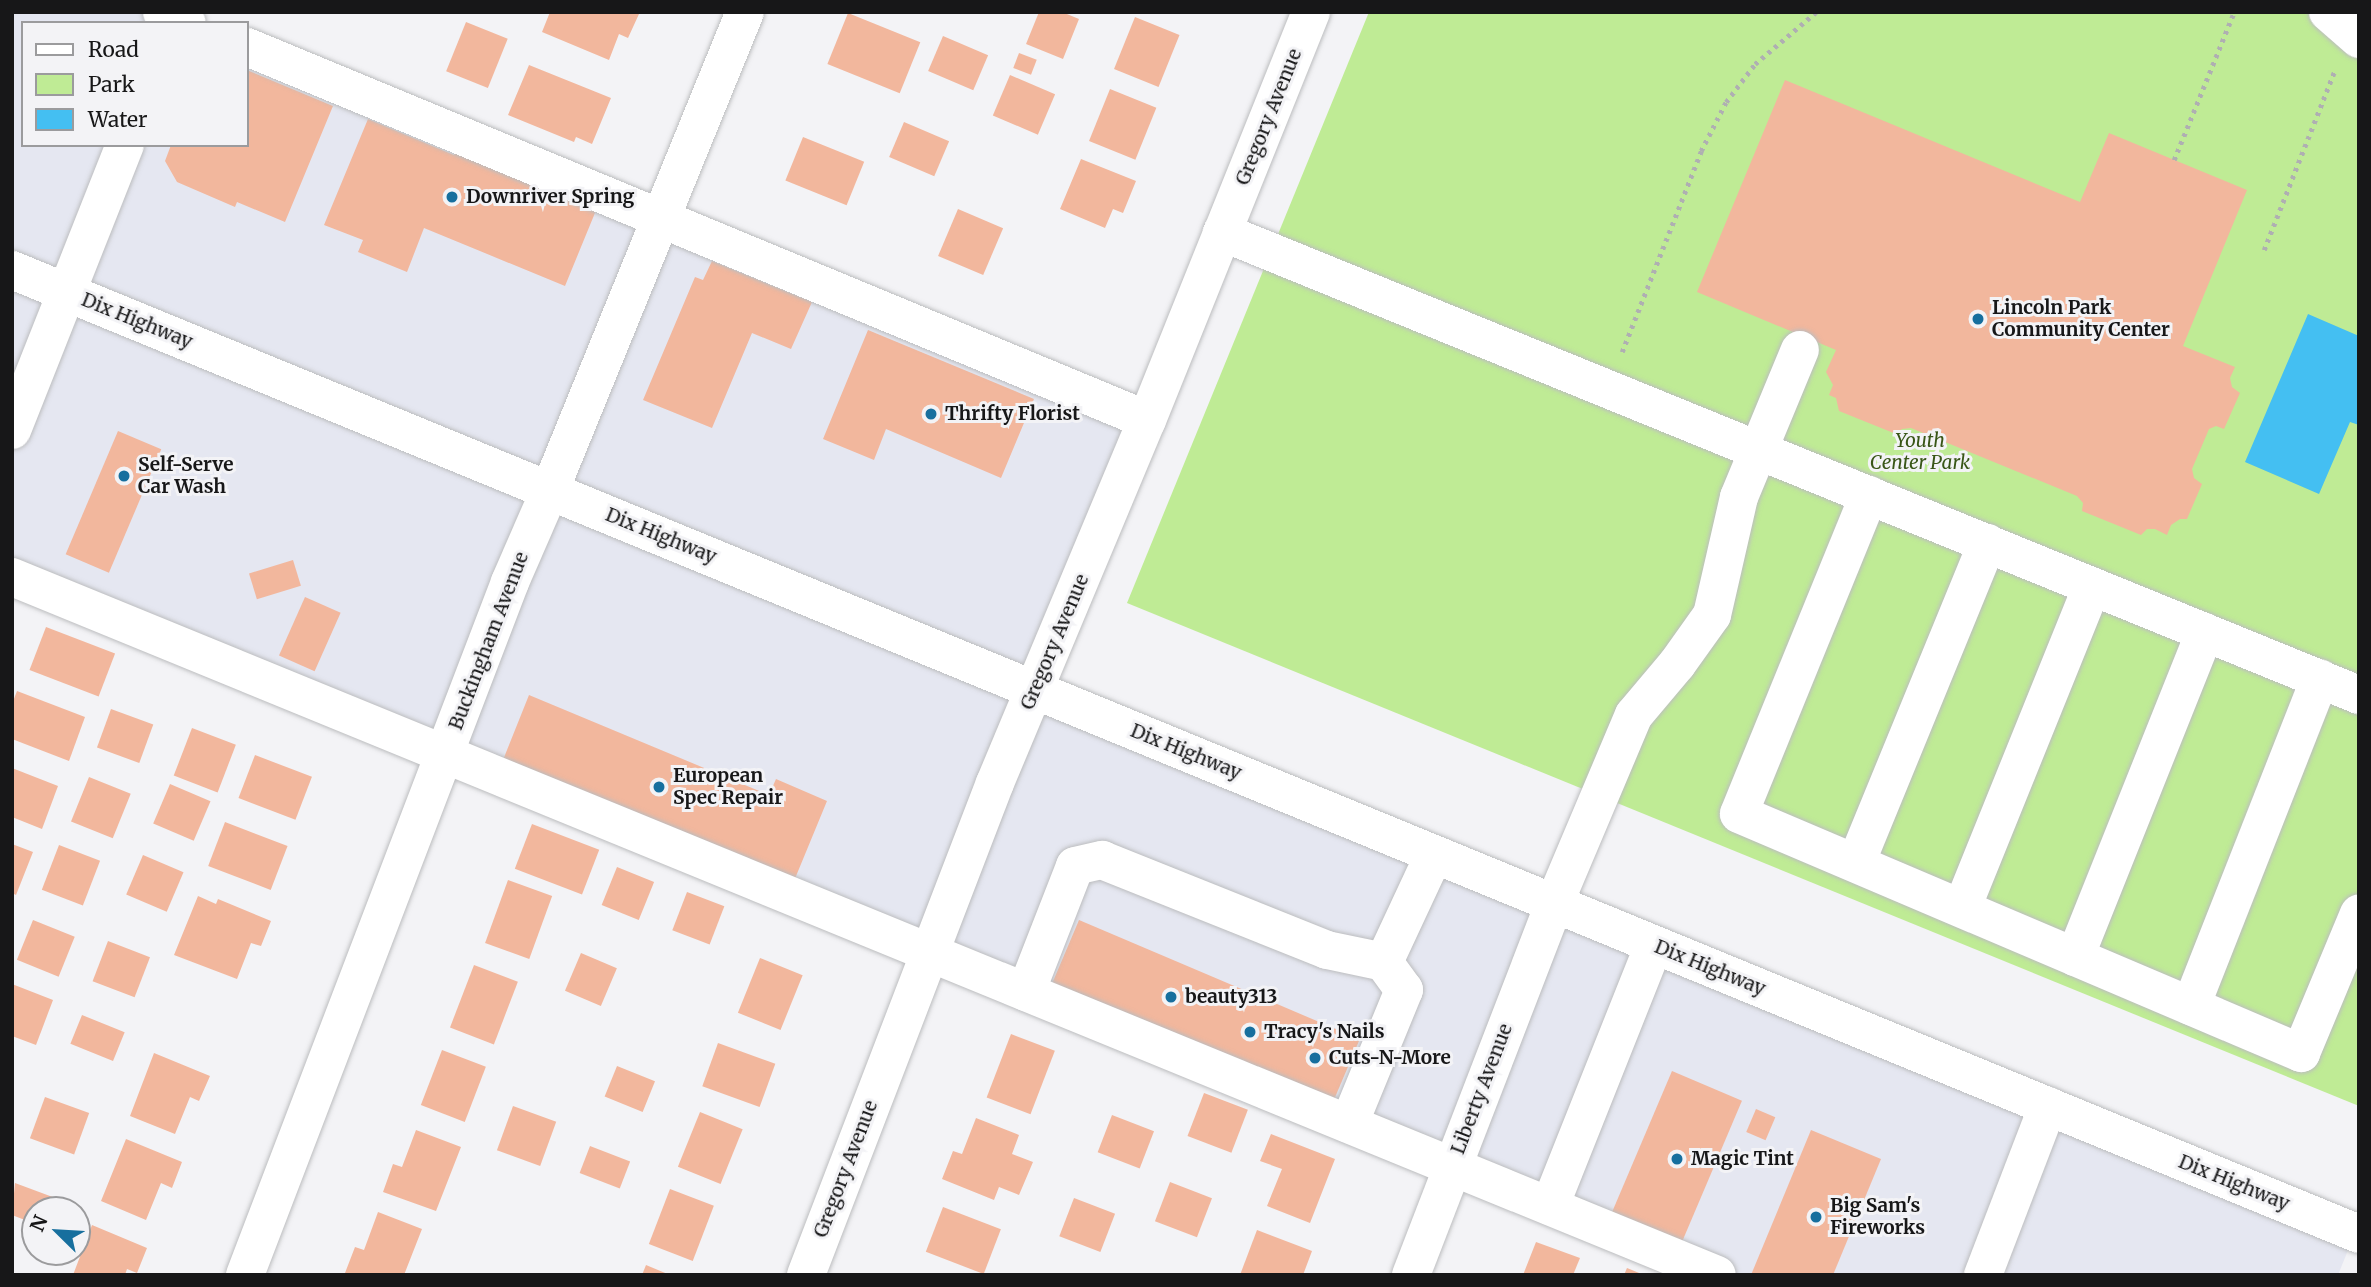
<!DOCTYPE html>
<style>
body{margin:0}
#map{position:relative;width:2371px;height:1287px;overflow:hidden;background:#f3f3f6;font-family:Merriweather,serif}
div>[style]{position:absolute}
.built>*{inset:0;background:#e5e7f1}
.green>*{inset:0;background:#bfeb95}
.water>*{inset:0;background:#44bff2}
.building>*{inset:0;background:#f2b79d;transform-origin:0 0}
.path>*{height:4.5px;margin-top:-2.25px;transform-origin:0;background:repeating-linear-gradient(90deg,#afafb2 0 3.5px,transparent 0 8.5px)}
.roads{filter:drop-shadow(0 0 2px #bcbdbf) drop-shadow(0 0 2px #bcbdbf)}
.minor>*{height:38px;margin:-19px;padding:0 19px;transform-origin:19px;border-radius:19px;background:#fff}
.major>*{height:38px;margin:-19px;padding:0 19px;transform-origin:19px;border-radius:19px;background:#fff}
.dots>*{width:19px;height:19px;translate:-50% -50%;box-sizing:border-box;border:4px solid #f3f3f6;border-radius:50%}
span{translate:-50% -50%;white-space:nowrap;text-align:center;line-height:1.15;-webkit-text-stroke:6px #f3f3f6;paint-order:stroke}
.street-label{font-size:19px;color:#171718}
.poi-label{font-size:19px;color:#171718;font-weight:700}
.left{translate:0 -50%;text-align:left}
.park-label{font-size:19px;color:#395617;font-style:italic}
.frame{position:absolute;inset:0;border:14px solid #171718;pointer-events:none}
.legend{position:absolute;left:21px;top:21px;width:228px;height:126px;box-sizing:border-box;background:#f3f3f6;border:2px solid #9b9b9d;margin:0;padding:9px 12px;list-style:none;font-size:21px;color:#171718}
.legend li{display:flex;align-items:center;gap:14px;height:35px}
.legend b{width:35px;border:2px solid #9b9b9d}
.north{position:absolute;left:21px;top:1196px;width:70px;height:70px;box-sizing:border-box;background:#f3f3f6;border:2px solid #9b9b9d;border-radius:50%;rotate:294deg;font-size:19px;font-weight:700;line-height:28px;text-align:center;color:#171718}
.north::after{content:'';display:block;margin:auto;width:24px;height:32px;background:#176f9e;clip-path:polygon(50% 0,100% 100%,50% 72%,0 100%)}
</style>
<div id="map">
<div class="built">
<i style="clip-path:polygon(12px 12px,162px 12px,187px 23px,23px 23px,23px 145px,247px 145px,247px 47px,1147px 420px,1035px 689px,2355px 1233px,2338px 1275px,1717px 1275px,12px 577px)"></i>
</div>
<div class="green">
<i style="clip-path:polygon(1369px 12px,2359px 12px,2359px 1106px,1127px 603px)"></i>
</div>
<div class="water">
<i style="clip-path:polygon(2308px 314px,2359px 336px,2359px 425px,2350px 422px,2319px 494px,2245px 462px)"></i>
</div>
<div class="building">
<i style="clip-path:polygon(550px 12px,635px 12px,639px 14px,628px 38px,619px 34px,609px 60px,542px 32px)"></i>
<i style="clip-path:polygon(1039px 12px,1062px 12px,1079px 19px,1063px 59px,1026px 44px)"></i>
<i style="left:848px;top:13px;width:78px;height:55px;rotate:22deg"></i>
<i style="left:1135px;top:17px;width:48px;height:56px;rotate:22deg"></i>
<i style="left:466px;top:22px;width:45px;height:53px;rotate:22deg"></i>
<i style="left:943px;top:36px;width:49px;height:38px;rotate:23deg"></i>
<i style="left:1019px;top:53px;width:19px;height:16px;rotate:21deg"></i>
<i style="clip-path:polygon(529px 65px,611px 98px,592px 144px,576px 137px,574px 142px,508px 115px)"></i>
<i style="clip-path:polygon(247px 70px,333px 106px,285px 222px,237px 202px,235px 207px,177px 182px,165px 161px,171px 145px,247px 145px)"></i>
<i style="left:1010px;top:75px;width:49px;height:44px;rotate:23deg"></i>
<i style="clip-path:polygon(1785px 80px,2080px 202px,2109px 133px,2247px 190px,2183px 346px,2235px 367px,2230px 378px,2232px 387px,2240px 393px,2224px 429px,2216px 426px,2209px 429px,2192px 469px,2194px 478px,2202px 484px,2187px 519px,2180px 519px,2171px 525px,2167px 535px,2155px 529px,2147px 529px,2141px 535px,2082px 511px,2083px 503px,2077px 496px,1911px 428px,1902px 429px,1896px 434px,1839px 411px,1836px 398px,1829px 395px,1833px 385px,1826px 372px,1836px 350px,1697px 292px)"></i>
<i style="left:1110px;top:89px;width:50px;height:56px;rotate:22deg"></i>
<i style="clip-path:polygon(368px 119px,454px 155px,456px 151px,597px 208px,565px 286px,424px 228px,407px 272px,358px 252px,363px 240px,324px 225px)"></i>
<i style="left:904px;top:122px;width:49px;height:38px;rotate:23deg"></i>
<i style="left:803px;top:137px;width:66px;height:47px;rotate:22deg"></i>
<i style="clip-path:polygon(1081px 159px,1136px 181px,1123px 213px,1113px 209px,1105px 228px,1060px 209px)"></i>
<i style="left:958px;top:209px;width:49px;height:51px;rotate:23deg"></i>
<i style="clip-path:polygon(712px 261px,812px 302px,791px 349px,752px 333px,712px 428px,643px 400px,695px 277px,703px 280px)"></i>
<i style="clip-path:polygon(868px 330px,1034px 399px,1001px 478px,886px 429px,874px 460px,823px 439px)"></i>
<i style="left:118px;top:431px;width:47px;height:134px;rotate:23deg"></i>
<i style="left:293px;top:560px;width:27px;height:46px;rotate:73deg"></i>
<i style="left:305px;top:597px;width:39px;height:64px;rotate:24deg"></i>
<i style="left:46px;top:627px;width:74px;height:46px;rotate:21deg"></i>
<i style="clip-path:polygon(17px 691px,85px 717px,69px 761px,12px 739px,12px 704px)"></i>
<i style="clip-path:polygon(529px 695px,769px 795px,776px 779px,827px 801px,794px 881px,503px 760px)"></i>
<i style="left:111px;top:709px;width:45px;height:41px;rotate:20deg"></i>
<i style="left:192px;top:728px;width:47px;height:51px;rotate:21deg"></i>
<i style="left:255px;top:755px;width:61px;height:46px;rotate:21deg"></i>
<i style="clip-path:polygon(12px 768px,58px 786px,42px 829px,12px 817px)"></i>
<i style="left:89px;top:777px;width:45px;height:48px;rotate:22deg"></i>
<i style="left:170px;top:784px;width:44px;height:43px;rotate:23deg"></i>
<i style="left:225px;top:822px;width:67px;height:47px;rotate:21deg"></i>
<i style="left:532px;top:824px;width:72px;height:48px;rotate:21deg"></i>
<i style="clip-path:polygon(12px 844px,33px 852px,16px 895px,12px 893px)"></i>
<i style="left:59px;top:845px;width:44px;height:48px;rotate:21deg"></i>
<i style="left:143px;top:855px;width:44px;height:43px;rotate:23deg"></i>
<i style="left:617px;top:867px;width:40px;height:41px;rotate:22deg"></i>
<i style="left:508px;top:880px;width:47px;height:67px;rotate:20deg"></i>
<i style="left:687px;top:892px;width:40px;height:41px;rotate:21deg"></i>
<i style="clip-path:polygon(198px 896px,216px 904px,218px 899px,271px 921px,261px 946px,251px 943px,237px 979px,174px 955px)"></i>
<i style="left:33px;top:920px;width:45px;height:43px;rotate:22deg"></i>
<i style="left:1079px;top:920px;width:305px;height:73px;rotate:23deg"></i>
<i style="left:108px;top:941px;width:45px;height:43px;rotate:21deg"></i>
<i style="left:581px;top:953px;width:39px;height:41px;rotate:23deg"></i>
<i style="left:760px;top:958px;width:46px;height:59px;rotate:22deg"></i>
<i style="left:474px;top:965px;width:47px;height:67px;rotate:21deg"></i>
<i style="clip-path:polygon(12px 984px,53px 1000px,36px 1045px,12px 1036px)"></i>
<i style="left:82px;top:1015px;width:46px;height:31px;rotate:22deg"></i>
<i style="left:1011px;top:1034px;width:47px;height:68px;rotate:21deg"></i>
<i style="left:718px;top:1043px;width:61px;height:46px;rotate:20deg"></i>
<i style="left:442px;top:1050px;width:47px;height:59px;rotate:21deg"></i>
<i style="clip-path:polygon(154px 1053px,210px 1076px,199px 1101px,190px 1097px,175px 1134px,130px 1116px)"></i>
<i style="left:617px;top:1066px;width:41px;height:33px;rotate:22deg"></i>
<i style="left:1672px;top:1071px;width:76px;height:159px;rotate:23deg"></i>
<i style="left:1204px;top:1093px;width:47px;height:46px;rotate:21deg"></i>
<i style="left:45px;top:1097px;width:47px;height:44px;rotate:20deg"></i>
<i style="left:513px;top:1106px;width:46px;height:47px;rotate:20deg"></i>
<i style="left:1756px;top:1109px;width:21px;height:25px;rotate:23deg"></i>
<i style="left:700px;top:1112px;width:46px;height:59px;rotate:22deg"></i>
<i style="left:1112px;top:1115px;width:45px;height:40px;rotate:21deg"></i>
<i style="clip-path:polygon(976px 1118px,1019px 1135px,1012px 1154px,1033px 1162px,1019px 1195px,999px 1187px,994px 1200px,942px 1179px,953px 1151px,962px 1154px)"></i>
<i style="clip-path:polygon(416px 1130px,461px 1147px,436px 1211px,383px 1192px,393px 1164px,402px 1167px)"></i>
<i style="clip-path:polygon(1811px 1130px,1881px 1159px,1833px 1275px,1751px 1275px)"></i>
<i style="clip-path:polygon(1271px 1134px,1335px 1159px,1310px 1223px,1267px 1206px,1282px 1169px,1260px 1161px)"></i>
<i style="clip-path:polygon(126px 1139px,182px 1162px,172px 1188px,161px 1183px,146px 1220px,101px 1201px)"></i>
<i style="left:590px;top:1146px;width:43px;height:29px;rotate:21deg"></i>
<i style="left:1170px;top:1182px;width:45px;height:42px;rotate:21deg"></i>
<i style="clip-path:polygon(15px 1183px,58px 1199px,54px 1210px,35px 1210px,35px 1224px,12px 1215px)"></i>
<i style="left:670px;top:1189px;width:47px;height:59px;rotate:21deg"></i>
<i style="left:1074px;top:1198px;width:44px;height:41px;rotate:21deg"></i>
<i style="left:943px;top:1207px;width:62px;height:48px;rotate:21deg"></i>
<i style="clip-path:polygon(378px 1212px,422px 1229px,404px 1275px,345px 1273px,355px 1247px,364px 1250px)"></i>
<i style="clip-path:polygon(92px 1225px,147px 1248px,137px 1273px,127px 1269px,125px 1275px,73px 1275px)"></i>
<i style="clip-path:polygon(1257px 1230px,1312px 1251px,1303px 1275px,1240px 1275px)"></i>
<i style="clip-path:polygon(1536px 1242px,1580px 1258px,1573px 1275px,1523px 1275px)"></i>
<i style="clip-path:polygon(646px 1265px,670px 1275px,642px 1275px)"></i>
<i style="clip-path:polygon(1627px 1268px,1644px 1275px,1624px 1275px)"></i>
</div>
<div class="path">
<i style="left:2174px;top:160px;width:160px;rotate:-67.9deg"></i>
<i style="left:2264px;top:250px;width:191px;rotate:-68.5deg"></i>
<i style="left:1622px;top:352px;width:216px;rotate:-68.5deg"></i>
<i style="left:1701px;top:151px;width:55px;rotate:-63deg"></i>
<i style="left:1726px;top:102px;width:48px;rotate:-52.7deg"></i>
<i style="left:1755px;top:64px;width:80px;rotate:-40.4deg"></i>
</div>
<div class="roads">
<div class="minor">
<i style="left:162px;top:12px;width:27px;rotate:24deg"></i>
<i style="left:2328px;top:12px;width:41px;rotate:41.1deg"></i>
<i style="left:247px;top:47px;width:974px;rotate:22.51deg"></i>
<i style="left:1222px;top:232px;width:1228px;rotate:22.16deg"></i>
<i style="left:12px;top:430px;width:307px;rotate:-68.4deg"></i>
<i style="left:1869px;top:495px;width:344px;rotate:112.2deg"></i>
<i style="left:1739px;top:814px;width:611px;rotate:23.04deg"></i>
<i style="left:2301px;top:1053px;width:151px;rotate:-67.4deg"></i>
<i style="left:12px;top:577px;width:1842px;rotate:22.26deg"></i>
<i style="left:1856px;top:863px;width:346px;rotate:-67.7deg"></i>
<i style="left:1962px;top:908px;width:347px;rotate:-68deg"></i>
<i style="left:2075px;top:957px;width:350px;rotate:-68.2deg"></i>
<i style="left:1026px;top:992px;width:135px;rotate:-68.7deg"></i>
<i style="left:1075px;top:866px;width:28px;rotate:-13deg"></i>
<i style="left:1102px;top:860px;width:242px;rotate:21.8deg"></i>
<i style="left:1327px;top:950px;width:58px;rotate:11.9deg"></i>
<i style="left:1384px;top:962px;width:118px;rotate:-65deg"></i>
<i style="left:2191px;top:1006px;width:352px;rotate:-68.5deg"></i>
<i style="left:1349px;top:1124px;width:145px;rotate:-67.7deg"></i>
<i style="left:1404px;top:990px;width:34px;rotate:-126deg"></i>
<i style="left:1550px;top:1206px;width:281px;rotate:-68.3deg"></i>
<i style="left:245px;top:1275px;width:742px;rotate:-69.07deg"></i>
<i style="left:510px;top:582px;width:100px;rotate:-66.5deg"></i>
<i style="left:550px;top:490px;width:516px;rotate:-67.81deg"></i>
<i style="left:806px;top:1275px;width:527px;rotate:-68.99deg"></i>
<i style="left:995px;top:783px;width:394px;rotate:-67.3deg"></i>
<i style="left:1147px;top:420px;width:440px;rotate:-68.1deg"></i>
<i style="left:1411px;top:1275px;width:398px;rotate:-68.9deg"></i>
<i style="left:1554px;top:904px;width:205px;rotate:-67.1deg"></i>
<i style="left:1634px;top:715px;width:67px;rotate:-49.9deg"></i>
<i style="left:1677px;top:664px;width:60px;rotate:-54.5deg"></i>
<i style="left:1712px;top:615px;width:121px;rotate:-77.1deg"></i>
<i style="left:1739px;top:497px;width:159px;rotate:-67.5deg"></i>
<i style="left:1983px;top:1275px;width:181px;rotate:-69deg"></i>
</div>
<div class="major">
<i style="left:12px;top:270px;width:2537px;rotate:22.33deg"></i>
</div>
</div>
<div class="dots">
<i style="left:452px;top:197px;background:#176f9e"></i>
<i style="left:1978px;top:319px;background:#176f9e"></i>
<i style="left:931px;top:414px;background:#176f9e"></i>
<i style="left:124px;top:476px;background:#176f9e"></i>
<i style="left:659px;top:787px;background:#176f9e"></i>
<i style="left:1171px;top:997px;background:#176f9e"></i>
<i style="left:1250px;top:1032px;background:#176f9e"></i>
<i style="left:1315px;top:1058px;background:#176f9e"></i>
<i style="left:1677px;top:1159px;background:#176f9e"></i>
<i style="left:1816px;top:1217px;background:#176f9e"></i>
</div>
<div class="street-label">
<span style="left:1269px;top:117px;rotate:-68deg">Gregory Avenue</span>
<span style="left:137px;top:321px;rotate:22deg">Dix Highway</span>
<span style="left:661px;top:536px;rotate:22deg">Dix Highway</span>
<span style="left:489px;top:641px;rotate:-69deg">Buckingham Avenue</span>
<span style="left:1055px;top:642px;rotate:-67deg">Gregory Avenue</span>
<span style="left:1186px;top:752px;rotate:22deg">Dix Highway</span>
<span style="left:1710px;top:968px;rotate:22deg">Dix Highway</span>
<span style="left:1482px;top:1089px;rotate:-69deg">Liberty Avenue</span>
<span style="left:846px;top:1169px;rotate:-69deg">Gregory Avenue</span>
<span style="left:2234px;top:1183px;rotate:22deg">Dix Highway</span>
</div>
<div class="poi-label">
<span class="left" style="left:466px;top:197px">Downriver Spring</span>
<span class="left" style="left:1992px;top:319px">Lincoln Park<br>Community Center</span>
<span class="left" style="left:945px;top:414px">Thrifty Florist</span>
<span class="left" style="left:138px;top:476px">Self-Serve<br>Car Wash</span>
<span class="left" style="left:673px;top:787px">European<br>Spec Repair</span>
<span class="left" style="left:1185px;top:997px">beauty313</span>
<span class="left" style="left:1264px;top:1032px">Tracy's Nails</span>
<span class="left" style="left:1329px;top:1058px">Cuts-N-More</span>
<span class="left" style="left:1691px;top:1159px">Magic Tint</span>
<span class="left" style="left:1830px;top:1217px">Big Sam's<br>Fireworks</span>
</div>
<div class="park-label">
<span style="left:1920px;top:452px">Youth<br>Center Park</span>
</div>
<div class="frame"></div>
<ul class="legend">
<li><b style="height:9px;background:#fff"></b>Road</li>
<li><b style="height:19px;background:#bfeb95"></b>Park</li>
<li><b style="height:19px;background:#44bff2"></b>Water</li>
</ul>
<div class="north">N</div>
</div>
